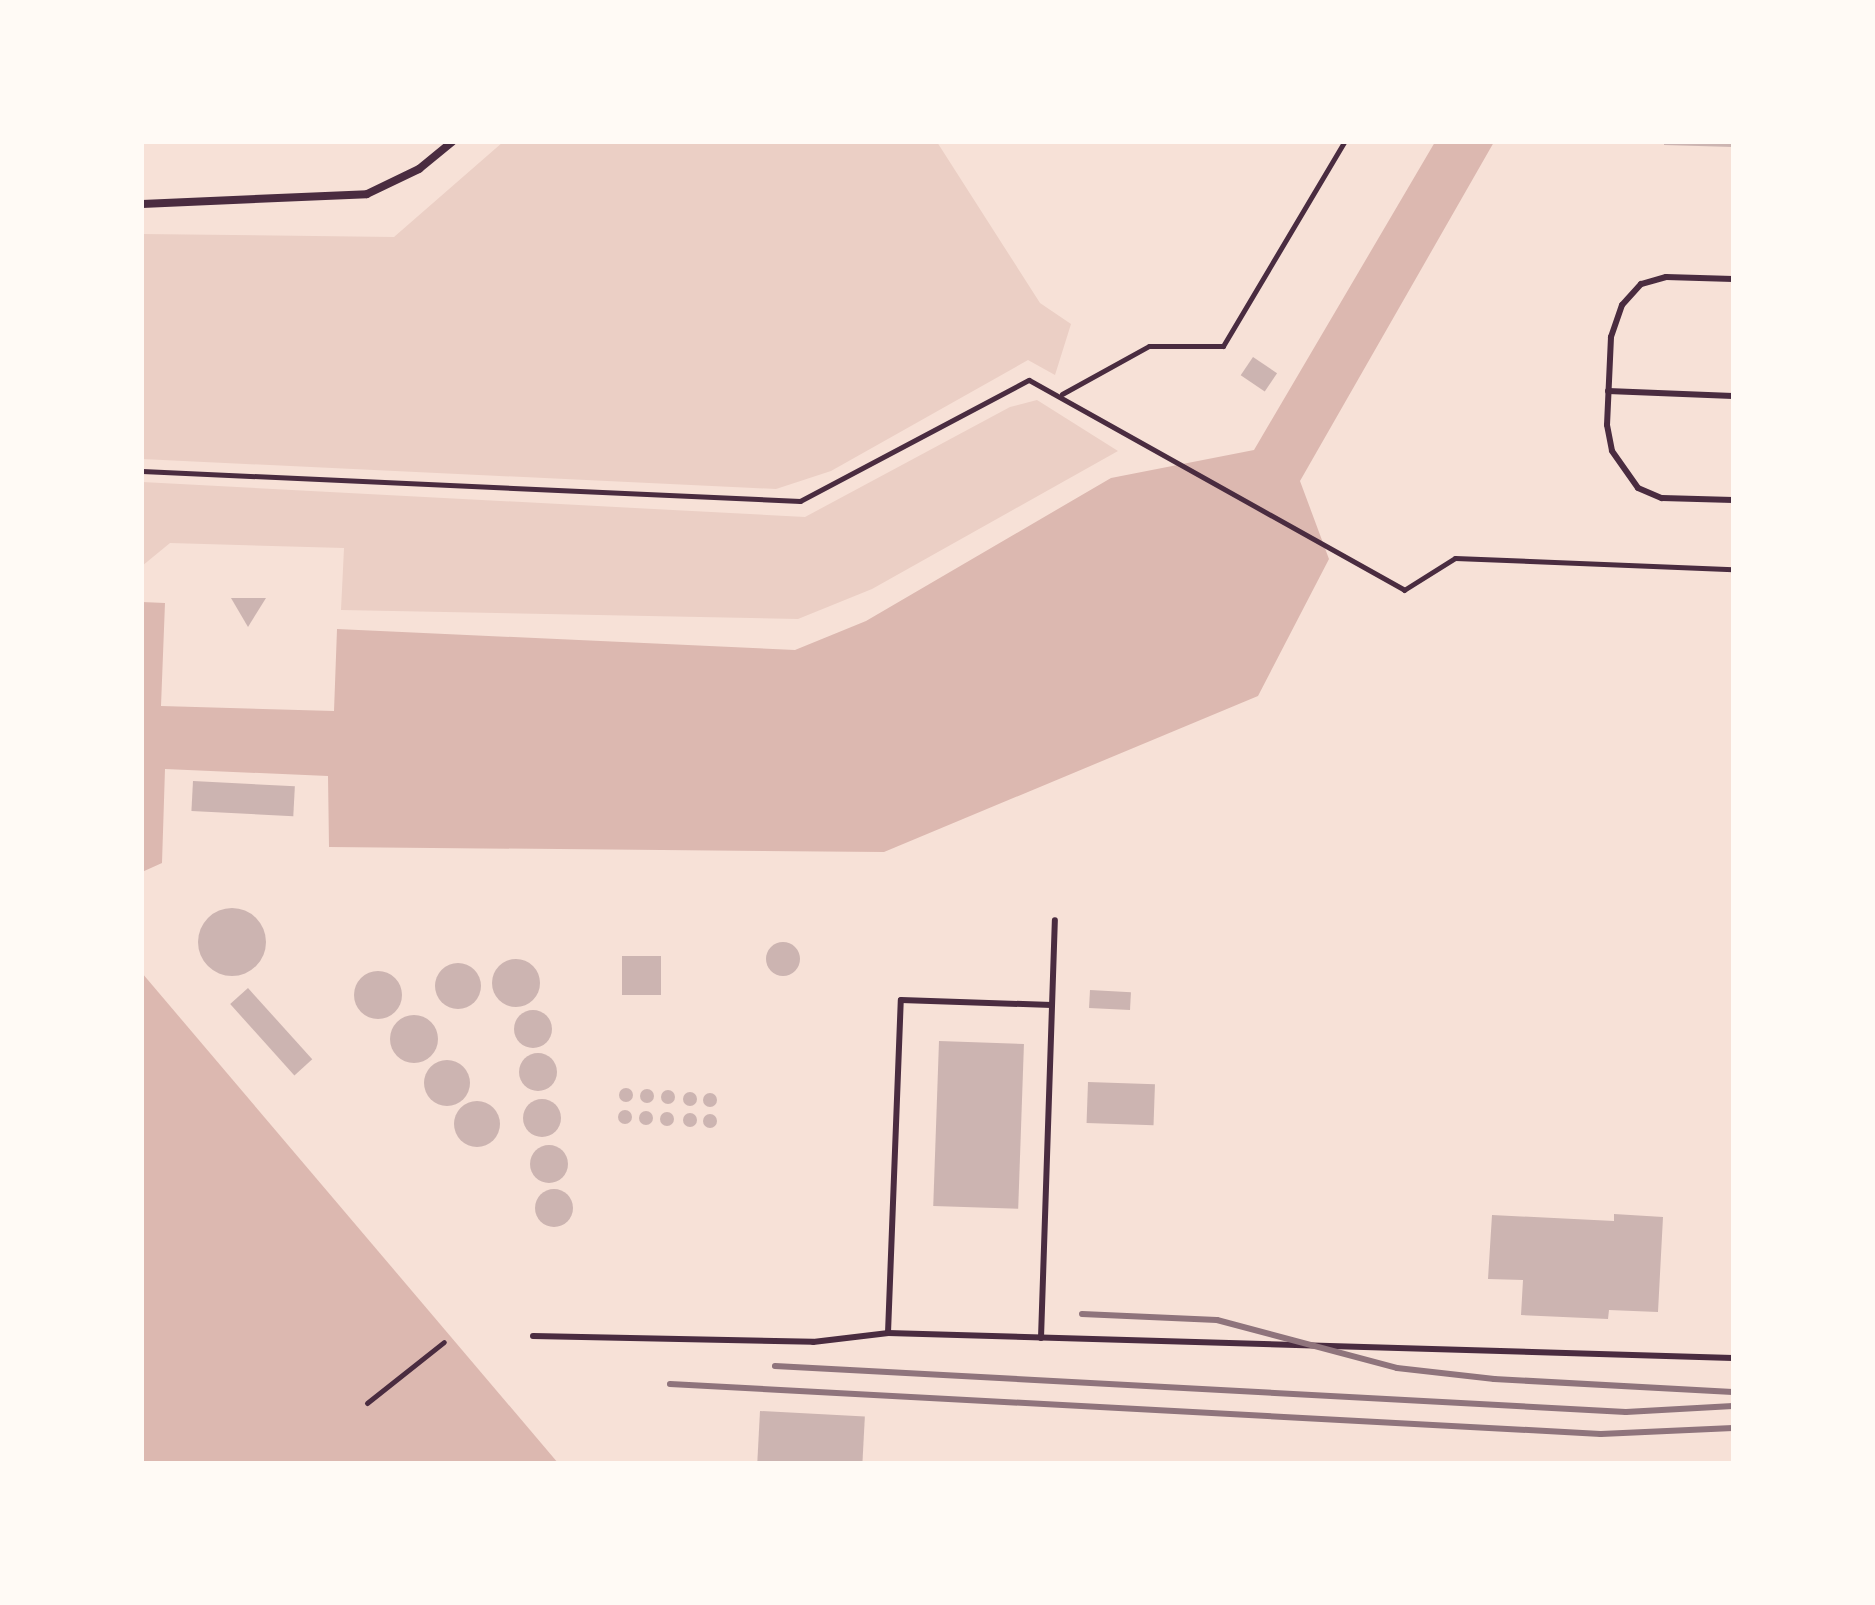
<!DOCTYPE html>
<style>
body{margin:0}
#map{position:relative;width:1875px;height:1605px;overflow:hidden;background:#f7e1d7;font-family:"Public Sans",sans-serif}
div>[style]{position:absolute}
.green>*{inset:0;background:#ebcfc5}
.water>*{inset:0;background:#dcb8b0}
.building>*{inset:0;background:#ccb4b1;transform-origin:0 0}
.round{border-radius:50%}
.path>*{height:5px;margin:-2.5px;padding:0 2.5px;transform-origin:2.5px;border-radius:2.5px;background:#4a2c40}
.service>*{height:6px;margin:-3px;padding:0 3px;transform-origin:3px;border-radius:3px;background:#4a2c40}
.minor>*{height:8px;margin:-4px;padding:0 4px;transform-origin:4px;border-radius:4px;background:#4a2c40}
.rail>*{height:6px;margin:-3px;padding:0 3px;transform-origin:3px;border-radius:3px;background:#8f747c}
span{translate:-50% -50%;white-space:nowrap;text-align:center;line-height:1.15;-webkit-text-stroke:7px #fffaf5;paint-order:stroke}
.frame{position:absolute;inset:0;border:144px solid #fffaf5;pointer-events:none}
</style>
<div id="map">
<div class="green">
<i style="clip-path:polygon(503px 142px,937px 142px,1040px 303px,1071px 324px,1055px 375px,1028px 360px,831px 471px,776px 489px,142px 459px,142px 234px,394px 237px)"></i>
<i style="clip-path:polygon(1037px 400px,1118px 451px,872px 589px,798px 619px,341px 610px,344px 548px,170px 543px,142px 566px,142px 482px,805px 517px,1010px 407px)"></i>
</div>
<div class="water">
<i style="clip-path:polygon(1435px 142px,1494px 142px,1300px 481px,1329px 559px,1258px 696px,884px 852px,329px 847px,328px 776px,165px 769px,162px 863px,142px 872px,142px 602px,165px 603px,161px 706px,334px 711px,337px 629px,795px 650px,866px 621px,1111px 478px,1254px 450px)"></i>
<i style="clip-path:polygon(142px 973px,558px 1463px,142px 1463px)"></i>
</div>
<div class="building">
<i style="clip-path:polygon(1664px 142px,1733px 142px,1733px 147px,1664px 145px)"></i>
<i style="left:1253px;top:357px;width:29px;height:22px;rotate:34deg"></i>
<i style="clip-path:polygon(231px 598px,266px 598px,248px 627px)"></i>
<i style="left:193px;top:781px;width:102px;height:30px;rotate:3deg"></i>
<i class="round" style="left:198px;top:908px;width:68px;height:68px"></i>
<i class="round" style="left:766px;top:942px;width:34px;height:34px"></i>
<i style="left:622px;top:956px;width:39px;height:39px"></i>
<i class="round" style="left:492px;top:959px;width:48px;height:48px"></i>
<i class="round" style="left:435px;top:963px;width:46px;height:46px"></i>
<i class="round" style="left:354px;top:971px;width:48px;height:48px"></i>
<i style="left:248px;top:988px;width:96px;height:24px;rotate:48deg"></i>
<i style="left:1090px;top:990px;width:41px;height:18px;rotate:3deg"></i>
<i class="round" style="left:514px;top:1010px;width:38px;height:38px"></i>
<i class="round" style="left:390px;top:1015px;width:48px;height:48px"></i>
<i style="left:939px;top:1041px;width:85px;height:165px;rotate:2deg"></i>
<i class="round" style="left:519px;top:1053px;width:38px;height:38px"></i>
<i class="round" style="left:424px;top:1060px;width:46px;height:46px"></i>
<i style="left:1088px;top:1082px;width:67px;height:41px;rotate:2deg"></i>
<i class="round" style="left:619px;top:1088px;width:14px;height:14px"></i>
<i class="round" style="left:640px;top:1089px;width:14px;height:14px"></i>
<i class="round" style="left:661px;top:1090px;width:14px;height:14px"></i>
<i class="round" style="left:683px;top:1092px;width:14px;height:14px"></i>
<i class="round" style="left:703px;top:1093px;width:14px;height:14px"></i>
<i class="round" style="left:523px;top:1099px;width:38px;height:38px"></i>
<i class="round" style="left:454px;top:1101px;width:46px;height:46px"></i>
<i class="round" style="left:618px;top:1110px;width:14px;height:14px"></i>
<i class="round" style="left:639px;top:1111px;width:14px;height:14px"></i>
<i class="round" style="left:660px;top:1112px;width:14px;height:14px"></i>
<i class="round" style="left:683px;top:1113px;width:14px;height:14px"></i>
<i class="round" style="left:703px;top:1114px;width:14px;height:14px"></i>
<i class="round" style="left:530px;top:1145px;width:38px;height:38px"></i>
<i class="round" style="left:535px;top:1189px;width:38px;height:38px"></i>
<i style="clip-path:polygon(1614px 1214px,1663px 1217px,1658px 1312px,1609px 1310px,1608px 1319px,1521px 1315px,1523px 1280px,1488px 1279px,1492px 1215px,1614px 1221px)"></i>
<i style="left:760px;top:1411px;width:105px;height:52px;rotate:3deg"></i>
</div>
<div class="path">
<i style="left:1062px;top:394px;width:99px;rotate:-28.9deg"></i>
<i style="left:1149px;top:346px;width:74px"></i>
<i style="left:1223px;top:346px;width:237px;rotate:-59.3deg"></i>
<i style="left:142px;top:471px;width:659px;rotate:2.61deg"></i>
<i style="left:800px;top:501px;width:259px;rotate:-27.9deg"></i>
<i style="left:1029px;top:380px;width:430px;rotate:29.2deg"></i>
<i style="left:1404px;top:590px;width:60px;rotate:-32.1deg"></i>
<i style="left:1455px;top:558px;width:278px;rotate:2.3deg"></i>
<i style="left:367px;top:1403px;width:98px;rotate:-38.4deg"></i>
</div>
<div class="service">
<i style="left:1733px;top:279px;width:67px;rotate:-178.3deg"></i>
<i style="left:1666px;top:277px;width:26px;rotate:164deg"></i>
<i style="left:1641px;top:284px;width:28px;rotate:132deg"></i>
<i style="left:1622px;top:305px;width:34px;rotate:109deg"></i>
<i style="left:1611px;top:337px;width:88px;rotate:92.6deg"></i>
<i style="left:1607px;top:425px;width:26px;rotate:79deg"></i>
<i style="left:1612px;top:451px;width:45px;rotate:54.9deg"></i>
<i style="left:1638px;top:488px;width:26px;rotate:23deg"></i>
<i style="left:1662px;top:498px;width:71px;rotate:1.6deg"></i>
<i style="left:1608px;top:391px;width:125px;rotate:2.3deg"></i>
<i style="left:888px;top:1333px;width:333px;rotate:-87.8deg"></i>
<i style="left:901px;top:1000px;width:151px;rotate:1.9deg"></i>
<i style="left:533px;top:1336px;width:280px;rotate:1.2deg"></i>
<i style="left:813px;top:1342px;width:76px;rotate:-6.8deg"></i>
<i style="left:888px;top:1333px;width:845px;rotate:1.69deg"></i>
<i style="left:1041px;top:1338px;width:418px;rotate:-88.1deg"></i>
</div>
<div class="minor">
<i style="left:142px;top:204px;width:225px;rotate:-2.5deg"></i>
<i style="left:367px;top:194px;width:58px;rotate:-25.7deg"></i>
<i style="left:419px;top:169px;width:43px;rotate:-39.3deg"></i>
</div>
<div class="rail">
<i style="left:1082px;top:1314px;width:135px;rotate:2.5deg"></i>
<i style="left:1217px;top:1320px;width:186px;rotate:14.9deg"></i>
<i style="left:1397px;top:1368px;width:98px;rotate:6.5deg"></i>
<i style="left:1494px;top:1379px;width:239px;rotate:3.1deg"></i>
<i style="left:775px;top:1366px;width:852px;rotate:3.09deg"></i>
<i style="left:1626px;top:1412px;width:107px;rotate:-3.2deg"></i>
<i style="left:670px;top:1384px;width:932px;rotate:3.07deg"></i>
<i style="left:1601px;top:1434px;width:132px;rotate:-2.6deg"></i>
</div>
<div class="frame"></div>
</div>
